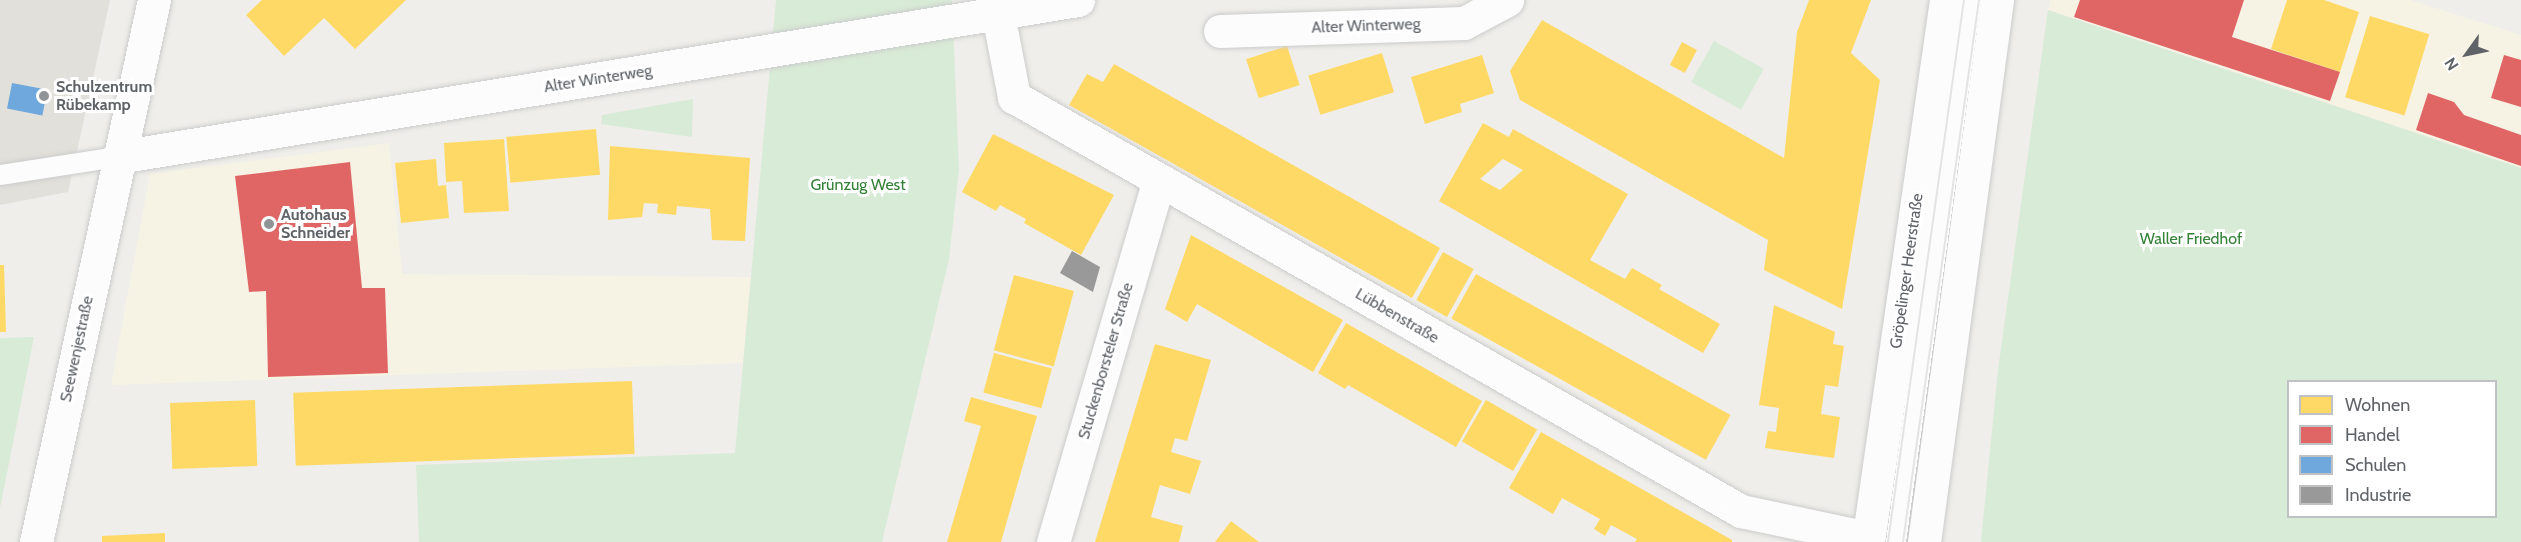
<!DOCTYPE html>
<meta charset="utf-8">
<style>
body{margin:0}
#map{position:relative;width:2521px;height:542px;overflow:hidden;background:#efeeea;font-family:Cabin,sans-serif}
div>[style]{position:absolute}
.commercial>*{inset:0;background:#f7f3e4}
.education>*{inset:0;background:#e2e0da}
.green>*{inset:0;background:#d8ebd6;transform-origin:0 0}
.homes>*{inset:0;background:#ffd966;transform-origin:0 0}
.shops>*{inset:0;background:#e06666}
.schools>*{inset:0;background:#6fa8dc;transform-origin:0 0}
.industry>*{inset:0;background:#999}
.roads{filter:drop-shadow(0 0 2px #cbcccc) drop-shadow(0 0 2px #cbcccc)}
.lane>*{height:20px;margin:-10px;padding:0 10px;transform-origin:10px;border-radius:10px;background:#fdfcfc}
.street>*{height:33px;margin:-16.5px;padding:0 16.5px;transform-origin:16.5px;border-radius:16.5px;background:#fdfcfc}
.secondary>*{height:33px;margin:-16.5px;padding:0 16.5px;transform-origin:16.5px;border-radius:16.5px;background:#fdfcfc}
.tram>*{height:1.5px;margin:-0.75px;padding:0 0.75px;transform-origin:0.75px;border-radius:0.75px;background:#e4e4e4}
.dots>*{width:16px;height:16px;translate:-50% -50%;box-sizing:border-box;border:3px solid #fff;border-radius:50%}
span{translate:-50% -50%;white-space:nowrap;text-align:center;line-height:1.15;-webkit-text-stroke:6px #fff;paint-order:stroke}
.street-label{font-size:16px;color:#5f6368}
.poi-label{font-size:16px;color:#5f6368;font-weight:700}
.left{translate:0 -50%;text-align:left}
.park-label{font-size:16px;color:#348238}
.legend{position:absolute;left:2287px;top:380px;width:210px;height:138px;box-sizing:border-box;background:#fff;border:2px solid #bfc1c3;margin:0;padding:8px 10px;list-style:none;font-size:18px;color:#5f6368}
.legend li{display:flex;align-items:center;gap:12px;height:30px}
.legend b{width:30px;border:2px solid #bfc1c3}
.north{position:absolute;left:2437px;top:24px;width:60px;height:60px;-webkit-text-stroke:4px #fff;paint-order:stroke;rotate:237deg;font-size:16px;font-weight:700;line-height:24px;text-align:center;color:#5f6368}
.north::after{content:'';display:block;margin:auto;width:21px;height:27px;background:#5f6368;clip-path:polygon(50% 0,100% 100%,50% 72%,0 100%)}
</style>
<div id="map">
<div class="commercial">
<i style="clip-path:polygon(2050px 0,2410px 0,2521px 35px,2521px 168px,2048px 10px)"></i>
<i style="clip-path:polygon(389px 143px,402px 274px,751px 277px,743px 363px,111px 385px,150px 174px)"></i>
</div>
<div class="education">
<i style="clip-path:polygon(0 0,110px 0,68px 192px,0 205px)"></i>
</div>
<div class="green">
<i style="clip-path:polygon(776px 0,952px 0,959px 170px,949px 259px,882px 542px,419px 542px,416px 465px,735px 453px)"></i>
<i style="clip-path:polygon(evenodd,2048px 10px,2521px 168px,2521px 542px,1981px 542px,1998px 370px,2048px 10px,2288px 382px,2496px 382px,2496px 516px,2288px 516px,2288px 382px)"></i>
<i style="left:1714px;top:41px;width:57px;height:47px;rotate:29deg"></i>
<i style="clip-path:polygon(693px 99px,692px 137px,601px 124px,602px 115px)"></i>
<i style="clip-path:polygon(34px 337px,0 508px,0 338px)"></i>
</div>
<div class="homes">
<i style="clip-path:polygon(262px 0,406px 0,355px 49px,324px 18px,284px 56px,246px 15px)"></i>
<i style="clip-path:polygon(1809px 0,1871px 0,1851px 53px,1880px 80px,1842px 309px,1764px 270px,1768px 240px,1520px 100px,1510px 71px,1542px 20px,1784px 158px,1797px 32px)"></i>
<i style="clip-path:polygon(2287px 0,2324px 0,2359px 12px,2340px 72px,2271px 49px)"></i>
<i style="left:2370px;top:16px;width:62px;height:85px;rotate:17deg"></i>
<i style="left:1682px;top:42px;width:17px;height:26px;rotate:28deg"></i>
<i style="left:1287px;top:46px;width:41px;height:43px;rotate:72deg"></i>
<i style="left:1382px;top:53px;width:41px;height:77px;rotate:73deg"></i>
<i style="clip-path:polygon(1482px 55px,1494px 93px,1460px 104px,1462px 112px,1425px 124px,1411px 77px)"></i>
<i style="clip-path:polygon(1114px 64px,1440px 248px,1412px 298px,1069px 105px,1087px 74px,1103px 82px)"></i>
<i style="clip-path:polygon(evenodd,1483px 123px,1509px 137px,1513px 129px,1628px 194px,1590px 260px,1625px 279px,1632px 268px,1662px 285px,1659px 289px,1720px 324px,1703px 353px,1439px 201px,1483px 123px,1503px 159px,1523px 170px,1500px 190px,1480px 179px,1503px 159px)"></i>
<i style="left:596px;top:129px;width:46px;height:90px;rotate:85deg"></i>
<i style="clip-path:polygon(993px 134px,1114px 195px,1081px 255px,1024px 223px,1026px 219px,1000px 205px,996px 211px,962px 192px)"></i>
<i style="clip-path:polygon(504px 139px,509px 211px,464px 213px,462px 181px,446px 182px,444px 143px)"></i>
<i style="clip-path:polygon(610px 146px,750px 158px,745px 241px,712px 240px,710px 209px,677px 206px,676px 215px,657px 213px,658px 204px,644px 203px,642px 217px,608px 220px)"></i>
<i style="clip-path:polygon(436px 159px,438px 186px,446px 185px,449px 218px,401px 223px,395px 163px)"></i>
<i style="clip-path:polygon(1191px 235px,1343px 320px,1313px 372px,1197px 304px,1187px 322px,1165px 309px)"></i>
<i style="left:1443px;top:252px;width:35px;height:55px;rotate:29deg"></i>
<i style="clip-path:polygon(0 265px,4px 265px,6px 332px,0 332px)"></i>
<i style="left:1476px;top:274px;width:291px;height:51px;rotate:29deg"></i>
<i style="left:1014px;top:275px;width:62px;height:78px;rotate:15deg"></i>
<i style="clip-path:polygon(1774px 305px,1835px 332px,1833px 344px,1844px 346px,1838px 387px,1825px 385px,1821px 414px,1840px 417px,1834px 458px,1765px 448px,1768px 431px,1776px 432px,1779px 408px,1759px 405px)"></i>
<i style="clip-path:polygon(1346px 323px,1482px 401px,1456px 447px,1348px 385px,1345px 389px,1318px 373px)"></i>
<i style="clip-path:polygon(1155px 344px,1211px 360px,1187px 441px,1175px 438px,1171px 452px,1201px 461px,1190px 494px,1160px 485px,1151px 517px,1183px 526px,1179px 542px,1095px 542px)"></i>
<i style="left:994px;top:353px;width:60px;height:41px;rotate:15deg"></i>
<i style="left:632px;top:381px;width:73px;height:339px;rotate:88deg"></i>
<i style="clip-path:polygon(971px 397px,1037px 416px,1001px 542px,947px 542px,981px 426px,964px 421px)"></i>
<i style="left:255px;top:400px;width:66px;height:85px;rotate:88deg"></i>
<i style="left:1486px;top:400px;width:59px;height:48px;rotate:30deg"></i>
<i style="clip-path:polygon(1541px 432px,1732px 540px,1732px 542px,1635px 542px,1637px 539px,1611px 525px,1605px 536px,1594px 529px,1600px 519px,1562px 498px,1553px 514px,1509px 488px)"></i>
<i style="clip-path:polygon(1231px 521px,1259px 542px,1215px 542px)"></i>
<i style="clip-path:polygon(165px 533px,165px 542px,102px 542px,102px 536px)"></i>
</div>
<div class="shops">
<i style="clip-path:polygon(2080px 0,2244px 0,2232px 37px,2340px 72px,2330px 101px,2074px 17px)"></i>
<i style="clip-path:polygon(2504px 55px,2521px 60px,2521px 107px,2491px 98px)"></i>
<i style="clip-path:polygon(2428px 93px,2454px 102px,2464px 115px,2521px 135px,2521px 166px,2416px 130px)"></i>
<i style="clip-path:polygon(350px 162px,362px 288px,385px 288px,388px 373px,268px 377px,266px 291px,249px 292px,235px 176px)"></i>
</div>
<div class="schools">
<i style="left:12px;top:83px;width:36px;height:26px;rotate:11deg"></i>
</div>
<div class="industry">
<i style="clip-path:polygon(1072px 251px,1100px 267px,1093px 292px,1060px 273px)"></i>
</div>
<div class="roads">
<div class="lane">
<i style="left:0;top:175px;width:119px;rotate:-8.7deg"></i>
<i style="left:1896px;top:542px;width:547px;rotate:-82.12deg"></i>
</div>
<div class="street">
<i style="left:998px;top:14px;width:85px;rotate:79.1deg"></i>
<i style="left:1014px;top:97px;width:837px;rotate:29.66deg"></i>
<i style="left:1741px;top:511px;width:130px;rotate:12deg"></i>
<i style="left:1220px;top:31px;width:244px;rotate:-1.9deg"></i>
<i style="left:1464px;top:23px;width:49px;rotate:-28.1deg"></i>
<i style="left:118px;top:157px;width:973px;rotate:-9.29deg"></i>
<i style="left:36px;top:542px;width:555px;rotate:-77.72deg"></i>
<i style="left:1053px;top:542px;width:377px;rotate:-73.7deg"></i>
</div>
<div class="secondary">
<i style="left:1868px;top:542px;width:548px;rotate:-81.81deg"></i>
<i style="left:1924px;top:542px;width:547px;rotate:-82.33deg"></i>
</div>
</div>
<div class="tram">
<i style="left:1888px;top:542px;width:547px;rotate:-82.02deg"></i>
<i style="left:1903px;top:542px;width:547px;rotate:-82.02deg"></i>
</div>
<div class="dots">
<i style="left:44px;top:96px;background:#919496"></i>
<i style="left:269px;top:224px;background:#919496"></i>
</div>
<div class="street-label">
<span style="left:1366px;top:26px;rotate:-2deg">Alter Winterweg</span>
<span style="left:598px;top:79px;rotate:-9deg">Alter Winterweg</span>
<span style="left:1907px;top:271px;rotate:-82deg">Gröpelinger Heerstraße</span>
<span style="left:1397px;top:316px;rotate:30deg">Lübbenstraße</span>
<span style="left:77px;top:349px;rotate:-78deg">Seewenjestraße</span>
<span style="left:1106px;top:361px;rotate:-74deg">Stuckenborsteler Straße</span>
</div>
<div class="poi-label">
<span class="left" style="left:56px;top:96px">Schulzentrum<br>Rübekamp</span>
<span class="left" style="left:281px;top:224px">Autohaus<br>Schneider</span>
</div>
<div class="park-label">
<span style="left:858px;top:185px">Grünzug West</span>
<span style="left:2191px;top:239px">Waller Friedhof</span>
</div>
<ul class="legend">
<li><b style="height:16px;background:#ffd966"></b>Wohnen</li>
<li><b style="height:16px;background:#e06666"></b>Handel</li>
<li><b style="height:16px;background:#6fa8dc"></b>Schulen</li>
<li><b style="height:16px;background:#999"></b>Industrie</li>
</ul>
<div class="north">N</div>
</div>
